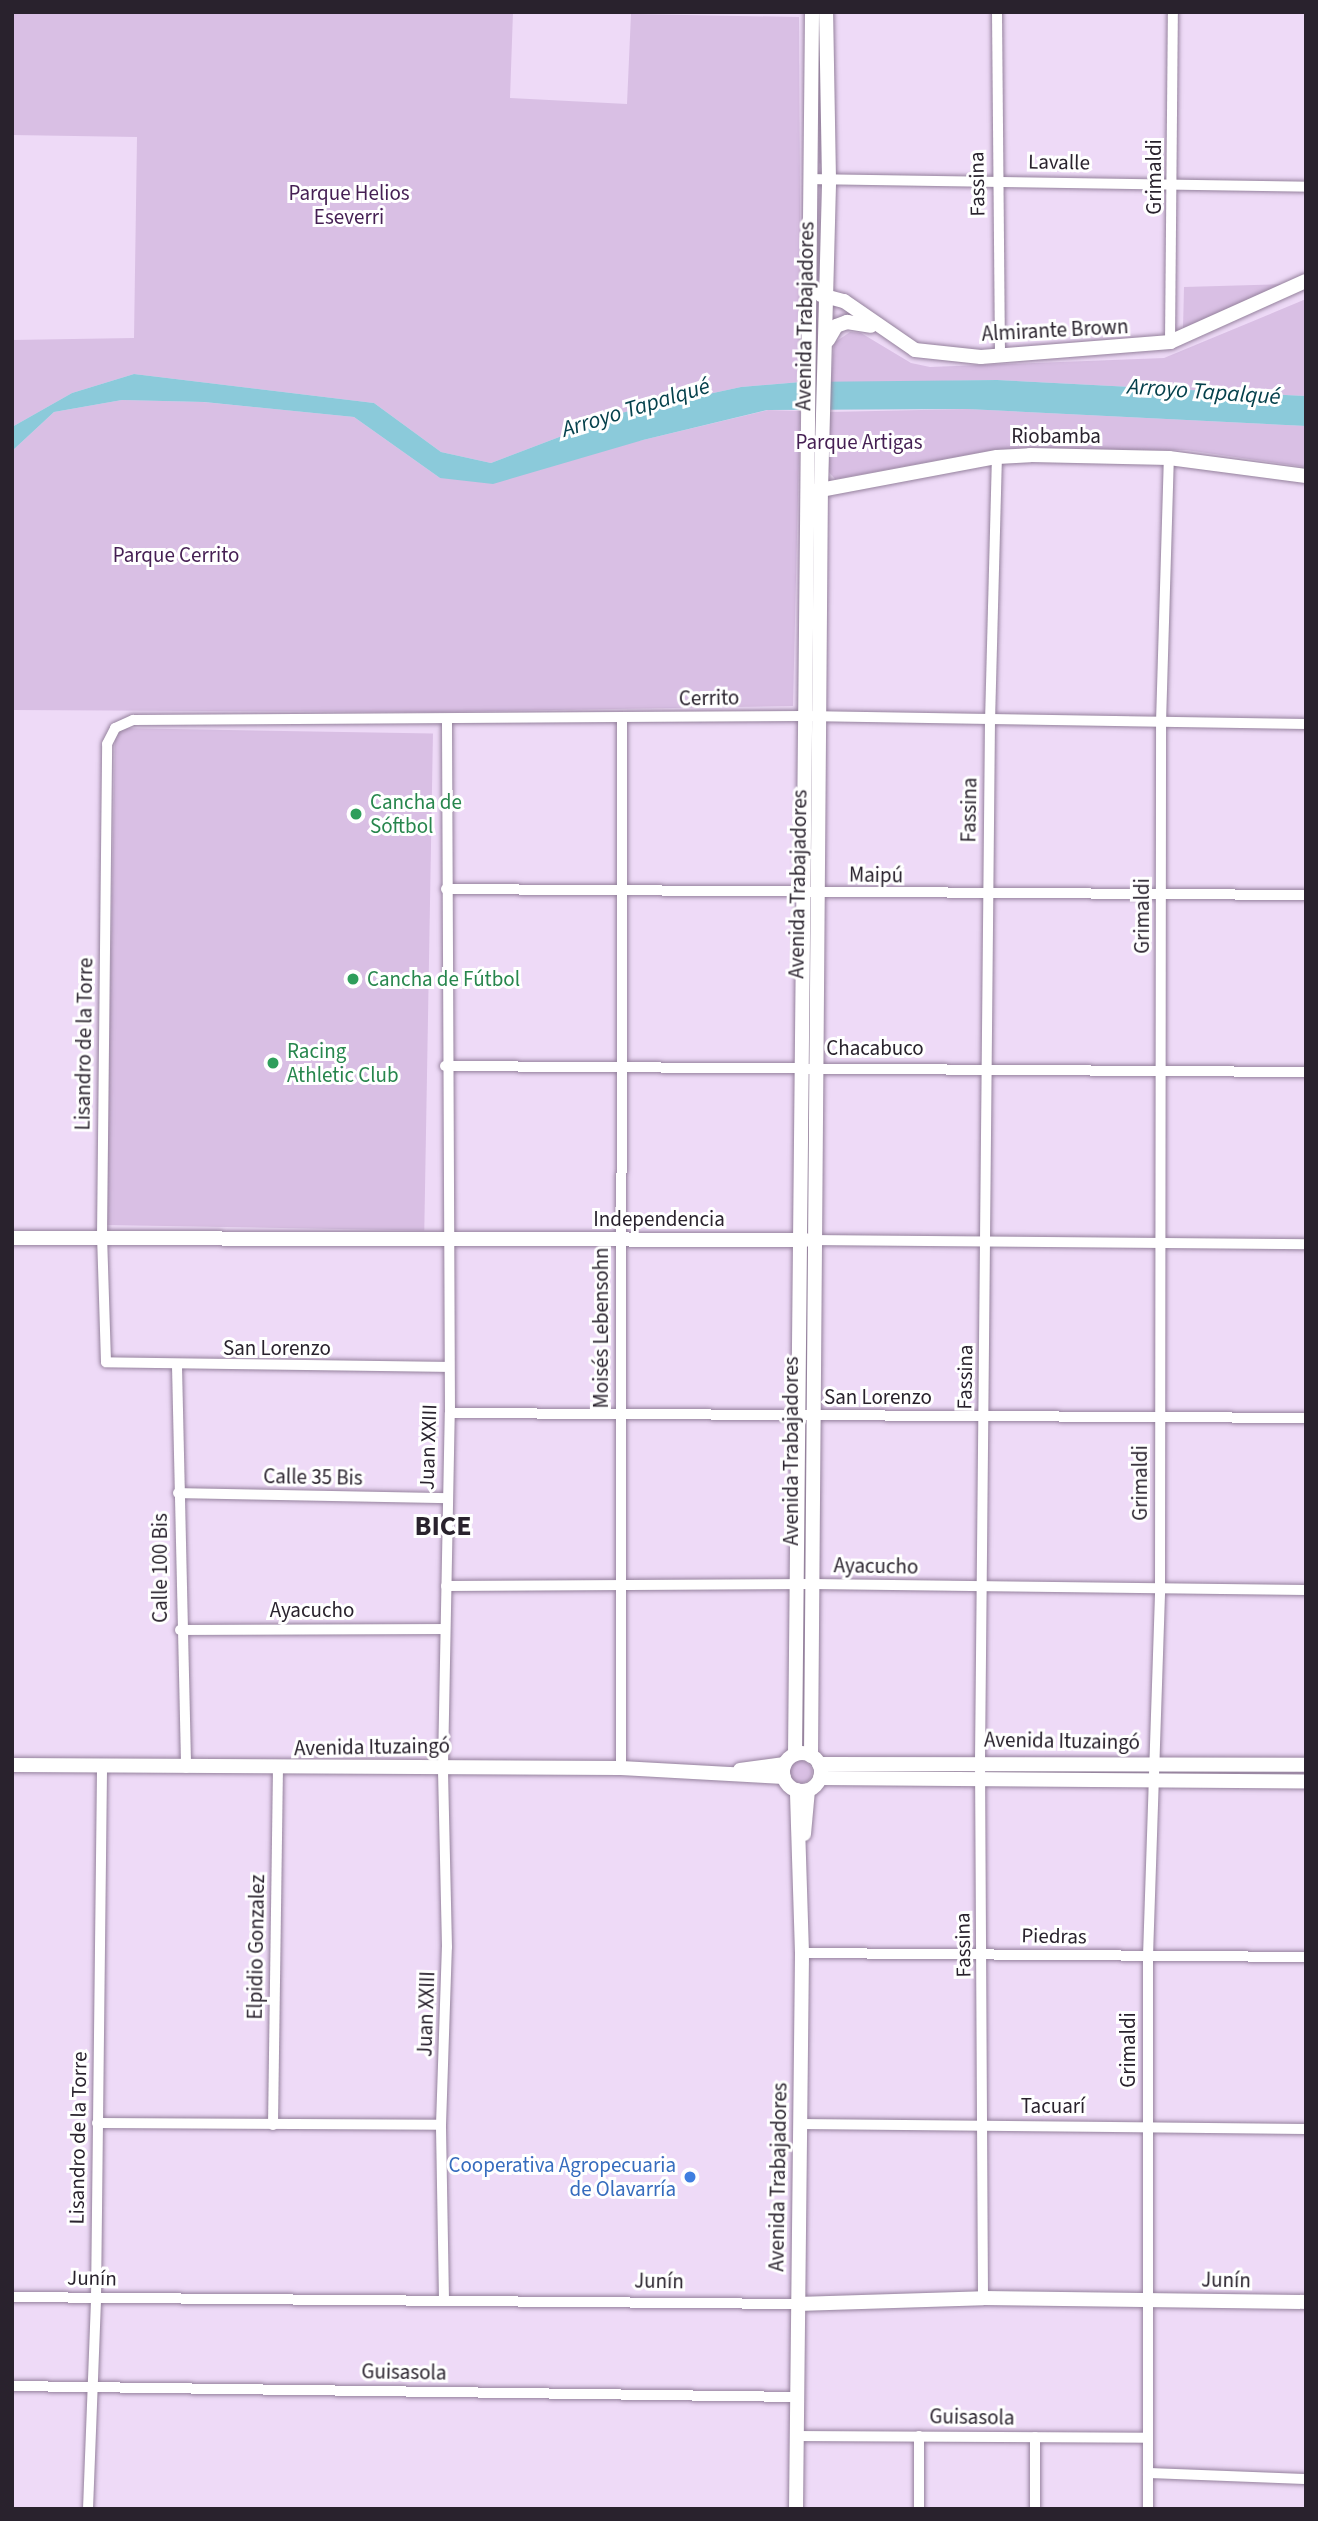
<!DOCTYPE html>
<meta charset="utf-8">
<style>
body{margin:0}
#map{position:relative;width:1318px;height:2521px;overflow:hidden;background:#eedaf7;font-family:"Source Sans 3",sans-serif}
div>[style]{position:absolute}
.green>*{inset:0;background:#d9bfe4;transform-origin:0 0}
.round{border-radius:50%}
.water>*{inset:0;background:#8bcada}
.roads{filter:drop-shadow(0 0 2px #94819c) drop-shadow(0 0 2px #94819c)}
.street>*{height:10px;margin:-5px;padding:0 5px;transform-origin:5px;border-radius:5px;background:#fff}
.secondary>*{height:14px;margin:-7px;padding:0 7px;transform-origin:7px;border-radius:7px;background:#fff}
.secondary>.ring{margin:-7px;padding:0;box-sizing:content-box;background:none;border:14px solid #fff;border-radius:50%}
.dots>*{width:19px;height:19px;translate:-50% -50%;box-sizing:border-box;border:4px solid #fff;border-radius:50%}
span{translate:-50% -50%;white-space:nowrap;text-align:center;line-height:1.15;-webkit-text-stroke:6px #fff;paint-order:stroke}
.street-label{font-size:21px;color:#29222d}
.park-label{font-size:21px;color:#451f53}
.leisure-label{font-size:21px;color:#27864d}
.left{translate:0 -50%;text-align:left}
.shop-label{font-size:21px;color:#366cbe}
.right{translate:-100% -50%;text-align:right}
.water-label{font-size:23px;color:#05414c;font-style:italic}
.district-label{font-size:28px;color:#29222d;font-weight:700}
.frame{position:absolute;inset:0;border:14px solid #29222d;pointer-events:none}
</style>
<div id="map">
<div class="green">
<i style="clip-path:polygon(12px 12px,513px 12px,510px 98px,627px 104px,631px 14px,799px 17px,801px 382px,741px 387px,625px 412px,491px 463px,441px 452px,374px 403px,134px 374px,72px 393px,12px 427px,12px 340px,134px 338px,137px 137px,12px 135px)"></i>
<i style="clip-path:polygon(819px 24px,822px 24px,821px 164px,819px 163px)"></i>
<i style="clip-path:polygon(819px 191px,820px 289px,817px 289px)"></i>
<i style="clip-path:polygon(1290px 284px,1183px 328px,1184px 287px)"></i>
<i style="clip-path:polygon(1306px 299px,1306px 396px,997px 380px,831px 383px,834px 343px,850px 332px,861px 333px,911px 363px,930px 367px,1164px 358px)"></i>
<i style="clip-path:polygon(122px 400px,203px 402px,354px 417px,440px 478px,643px 440px,768px 410px,800px 411px,793px 706px,439px 712px,12px 710px,12px 451px,54px 412px)"></i>
<i style="clip-path:polygon(967px 409px,1306px 426px,1306px 467px,1186px 450px,998px 449px,835px 479px,828px 471px,830px 412px)"></i>
<i style="left:115px;top:728px;width:318px;height:497px;rotate:1deg"></i>
<i style="clip-path:polygon(804px 1430px,807px 1430px,803px 1569px)"></i>
<i style="left:803px;top:1598px;width:3px;height:140px"></i>
<i class="round" style="left:790px;top:1761px;width:22px;height:22px"></i>
</div>
<div class="water">
<i style="clip-path:polygon(134px 374px,374px 403px,441px 452px,491px 463px,625px 412px,741px 387px,801px 382px,997px 380px,1306px 396px,1306px 426px,967px 409px,767px 410px,643px 440px,493px 484px,440px 478px,354px 417px,204px 402px,122px 400px,54px 412px,12px 451px,12px 427px,72px 393px)"></i>
</div>
<div class="roads">
<div class="street">
<i style="left:997px;top:12px;width:343px;rotate:89.5deg"></i>
<i style="left:811px;top:179px;width:495px;rotate:0.9deg"></i>
<i style="left:1170px;top:342px;width:330px;rotate:-89.5deg"></i>
<i style="left:446px;top:889px;width:860px;rotate:0.4deg"></i>
<i style="left:445px;top:1066px;width:861px;rotate:0.4deg"></i>
<i style="left:814px;top:1240px;width:492px;rotate:0.5deg"></i>
<i style="left:177px;top:1366px;width:402px;rotate:88.7deg"></i>
<i style="left:449px;top:1367px;width:343px;rotate:-179.2deg"></i>
<i style="left:106px;top:1362px;width:126px;rotate:-91.8deg"></i>
<i style="left:102px;top:1236px;width:492px;rotate:-89.4deg"></i>
<i style="left:107px;top:744px;width:18px;rotate:-63deg"></i>
<i style="left:115px;top:728px;width:20px;rotate:-24deg"></i>
<i style="left:133px;top:720px;width:671px;rotate:-0.34deg"></i>
<i style="left:804px;top:716px;width:502px;rotate:0.91deg"></i>
<i style="left:450px;top:1413px;width:856px;rotate:0.33deg"></i>
<i style="left:178px;top:1493px;width:268px;rotate:1.1deg"></i>
<i style="left:446px;top:1586px;width:366px;rotate:-0.3deg"></i>
<i style="left:812px;top:1584px;width:494px;rotate:0.7deg"></i>
<i style="left:180px;top:1630px;width:265px;rotate:-0.2deg"></i>
<i style="left:621px;top:1768px;width:1049px;rotate:-89.95deg"></i>
<i style="left:802px;top:1953px;width:504px;rotate:0.45deg"></i>
<i style="left:97px;top:2123px;width:344px;rotate:0.3deg"></i>
<i style="left:799px;top:2124px;width:507px;rotate:0.57deg"></i>
<i style="left:273px;top:2125px;width:356px;rotate:-89.2deg"></i>
<i style="left:12px;top:2297px;width:785px;rotate:0.51deg"></i>
<i style="left:983px;top:2298px;width:537px;rotate:-90.32deg"></i>
<i style="left:980px;top:1761px;width:1039px;rotate:-89.45deg"></i>
<i style="left:990px;top:722px;width:265px;rotate:-88.5deg"></i>
<i style="left:444px;top:2300px;width:175px;rotate:-91deg"></i>
<i style="left:441px;top:2125px;width:178px;rotate:-88.1deg"></i>
<i style="left:447px;top:1947px;width:181px;rotate:-91.3deg"></i>
<i style="left:443px;top:1766px;width:353px;rotate:-88.9deg"></i>
<i style="left:450px;top:1413px;width:692px;rotate:-90.25deg"></i>
<i style="left:12px;top:2386px;width:783px;rotate:0.8deg"></i>
<i style="left:796px;top:2436px;width:352px;rotate:0.3deg"></i>
<i style="left:919px;top:2436px;width:73px;rotate:90deg"></i>
<i style="left:1035px;top:2437px;width:72px;rotate:90deg"></i>
<i style="left:1148px;top:2473px;width:158px;rotate:2.2deg"></i>
<i style="left:88px;top:2509px;width:210px;rotate:-87.8deg"></i>
<i style="left:96px;top:2299px;width:531px;rotate:-89.35deg"></i>
<i style="left:1148px;top:2509px;width:553px;rotate:-90deg"></i>
<i style="left:1148px;top:1956px;width:366px;rotate:-88.1deg"></i>
<i style="left:1160px;top:1590px;width:867px;rotate:-89.93deg"></i>
<i style="left:1161px;top:723px;width:265px;rotate:-88.3deg"></i>
</div>
<div class="secondary">
<i style="left:821px;top:295px;width:24px;rotate:15deg"></i>
<i style="left:844px;top:301px;width:86px;rotate:34.6deg"></i>
<i style="left:915px;top:350px;width:66px;rotate:6.1deg"></i>
<i style="left:981px;top:357px;width:190px;rotate:-4.5deg"></i>
<i style="left:1170px;top:342px;width:149px;rotate:-24.2deg"></i>
<i style="left:828px;top:340px;width:16px;rotate:-60deg"></i>
<i style="left:836px;top:326px;width:12px;rotate:-20deg"></i>
<i style="left:847px;top:322px;width:24px;rotate:9deg"></i>
<i style="left:815px;top:491px;width:185px;rotate:-10.6deg"></i>
<i style="left:997px;top:457px;width:33px;rotate:-3deg"></i>
<i style="left:1030px;top:455px;width:139px;rotate:1.2deg"></i>
<i style="left:1169px;top:458px;width:138px;rotate:7.5deg"></i>
<i style="left:12px;top:1238px;width:793px;rotate:0.14deg"></i>
<i class="ring" style="left:783px;top:1753px;width:24px;height:24px"></i>
<i style="left:795px;top:1754px;width:1742px;rotate:-89.44deg"></i>
<i style="left:811px;top:1756px;width:1266px;rotate:-89.55deg"></i>
<i style="left:821px;top:490px;width:311px;rotate:-88.5deg"></i>
<i style="left:829px;top:179px;width:167px;rotate:-91deg"></i>
<i style="left:819px;top:1764px;width:487px;rotate:0.1deg"></i>
<i style="left:12px;top:1765px;width:609px;rotate:0.28deg"></i>
<i style="left:621px;top:1768px;width:163px;rotate:3.2deg"></i>
<i style="left:740px;top:1770px;width:45px;rotate:-7.6deg"></i>
<i style="left:820px;top:1778px;width:486px;rotate:0.4deg"></i>
<i style="left:804px;top:1834px;width:44px;rotate:-84.8deg"></i>
<i style="left:797px;top:2304px;width:186px;rotate:-1.8deg"></i>
<i style="left:983px;top:2298px;width:323px;rotate:0.7deg"></i>
<i style="left:796px;top:2509px;width:556px;rotate:-89.38deg"></i>
<i style="left:802px;top:1953px;width:163px;rotate:-91.8deg"></i>
</div>
</div>
<div class="dots">
<i style="left:356px;top:814px;background:#2e9e5b"></i>
<i style="left:353px;top:979px;background:#2e9e5b"></i>
<i style="left:273px;top:1063px;background:#2e9e5b"></i>
<i style="left:690px;top:2177px;background:#3f7fe0"></i>
</div>
<div class="street-label">
<span style="left:1059px;top:162px;rotate:1deg">Lavalle</span>
<span style="left:1154px;top:177px;rotate:-90deg">Grimaldi</span>
<span style="left:977px;top:184px;rotate:-91deg">Fassina</span>
<span style="left:805px;top:316px;rotate:-89deg">Avenida Trabajadores</span>
<span style="left:1055px;top:330px;rotate:-3deg">Almirante Brown</span>
<span style="left:1056px;top:436px">Riobamba</span>
<span style="left:709px;top:698px;rotate:-1deg">Cerrito</span>
<span style="left:969px;top:810px;rotate:-89deg">Fassina</span>
<span style="left:876px;top:875px;rotate:1deg">Maipú</span>
<span style="left:798px;top:884px;rotate:-89deg">Avenida Trabajadores</span>
<span style="left:1142px;top:916px;rotate:-90deg">Grimaldi</span>
<span style="left:84px;top:1044px;rotate:-89deg">Lisandro de la Torre</span>
<span style="left:875px;top:1048px">Chacabuco</span>
<span style="left:659px;top:1219px">Independencia</span>
<span style="left:601px;top:1328px;rotate:-90deg">Moisés Lebensohn</span>
<span style="left:277px;top:1348px">San Lorenzo</span>
<span style="left:965px;top:1377px;rotate:-89deg">Fassina</span>
<span style="left:878px;top:1397px">San Lorenzo</span>
<span style="left:428px;top:1447px;rotate:-88deg">Juan XXIII</span>
<span style="left:791px;top:1451px;rotate:-90deg">Avenida Trabajadores</span>
<span style="left:313px;top:1477px;rotate:1deg">Calle 35 Bis</span>
<span style="left:1140px;top:1483px;rotate:-90deg">Grimaldi</span>
<span style="left:876px;top:1566px;rotate:1deg">Ayacucho</span>
<span style="left:160px;top:1568px;rotate:-90deg">Calle 100 Bis</span>
<span style="left:312px;top:1610px">Ayacucho</span>
<span style="left:1062px;top:1741px;rotate:1deg">Avenida Ituzaingó</span>
<span style="left:372px;top:1747px;rotate:-1deg">Avenida Ituzaingó</span>
<span style="left:1054px;top:1936px;rotate:1deg">Piedras</span>
<span style="left:963px;top:1945px;rotate:-91deg">Fassina</span>
<span style="left:256px;top:1947px;rotate:-89deg">Elpidio Gonzalez</span>
<span style="left:426px;top:2014px;rotate:-88deg">Juan XXIII</span>
<span style="left:1128px;top:2050px;rotate:-90deg">Grimaldi</span>
<span style="left:1053px;top:2106px">Tacuarí</span>
<span style="left:78px;top:2138px;rotate:-89deg">Lisandro de la Torre</span>
<span style="left:778px;top:2177px;rotate:-89deg">Avenida Trabajadores</span>
<span style="left:92px;top:2278px;rotate:1deg">Junín</span>
<span style="left:1226px;top:2280px;rotate:1deg">Junín</span>
<span style="left:659px;top:2281px;rotate:1deg">Junín</span>
<span style="left:404px;top:2372px;rotate:1deg">Guisasola</span>
<span style="left:972px;top:2417px;rotate:1deg">Guisasola</span>
</div>
<div class="park-label">
<span style="left:349px;top:205px">Parque Helios<br>Eseverri</span>
<span style="left:859px;top:442px">Parque Artigas</span>
<span style="left:176px;top:555px">Parque Cerrito</span>
</div>
<div class="leisure-label">
<span class="left" style="left:370px;top:814px">Cancha de<br>Sóftbol</span>
<span class="left" style="left:367px;top:979px">Cancha de Fútbol</span>
<span class="left" style="left:287px;top:1063px">Racing<br>Athletic Club</span>
</div>
<div class="shop-label">
<span class="right" style="left:676px;top:2177px">Cooperativa Agropecuaria<br>de Olavarría</span>
</div>
<div class="water-label">
<span style="left:1204px;top:392px;rotate:4deg">Arroyo Tapalqué</span>
<span style="left:636px;top:408px;rotate:-17deg">Arroyo Tapalqué</span>
</div>
<div class="district-label">
<span style="left:443px;top:1526px">BICE</span>
</div>
<div class="frame"></div>
</div>
